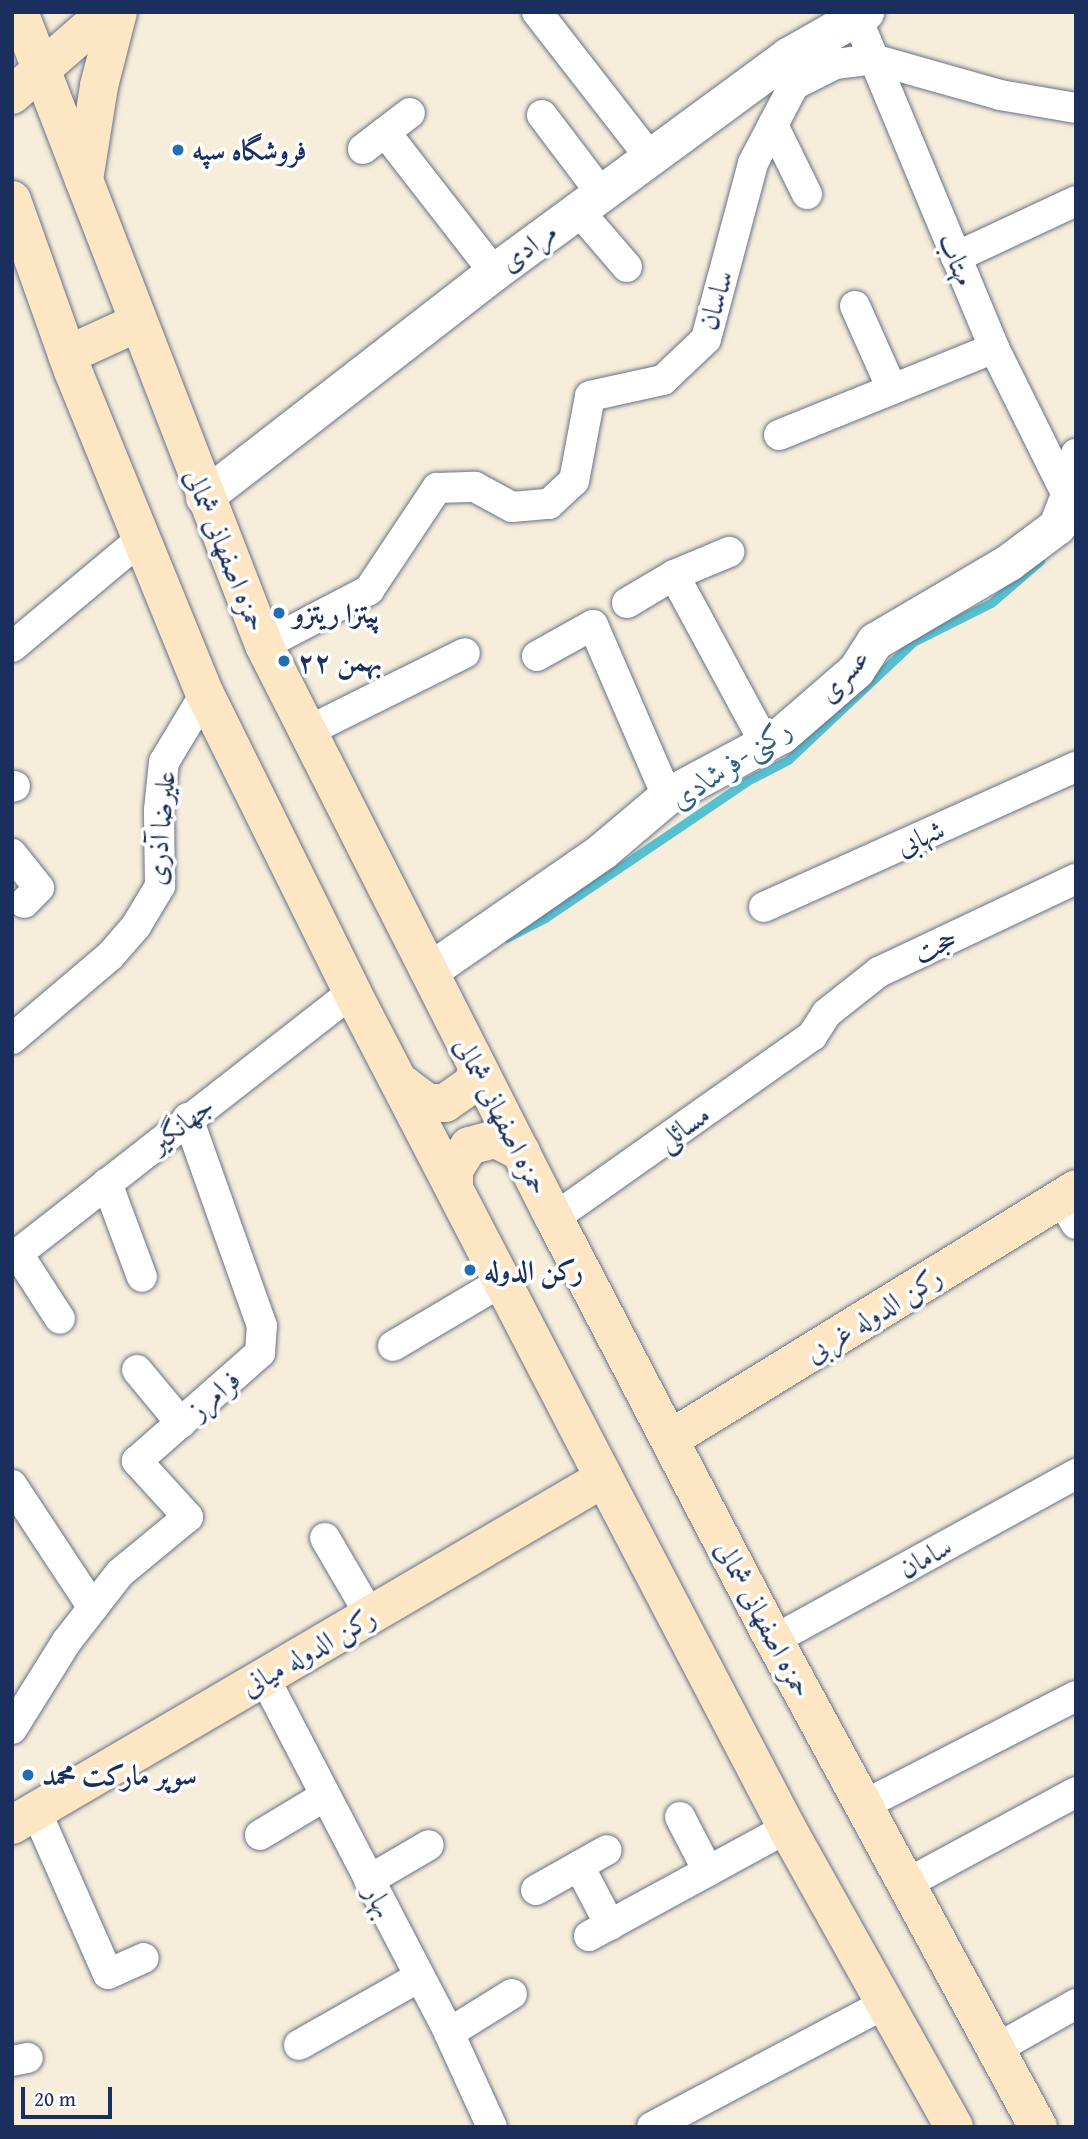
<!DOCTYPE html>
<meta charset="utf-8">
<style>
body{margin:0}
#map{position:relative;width:1088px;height:2139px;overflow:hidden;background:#f6edda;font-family:"Gentium Book Plus",Amiri,serif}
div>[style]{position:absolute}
.stream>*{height:9px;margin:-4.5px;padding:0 4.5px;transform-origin:4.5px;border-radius:4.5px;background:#56c0d1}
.roads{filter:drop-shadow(0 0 2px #687289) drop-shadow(0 0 2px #687289)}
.minor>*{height:30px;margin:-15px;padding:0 15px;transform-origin:15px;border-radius:15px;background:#fff}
.tertiary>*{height:37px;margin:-18.5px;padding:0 18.5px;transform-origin:18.5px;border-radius:18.5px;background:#fff}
.secondary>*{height:38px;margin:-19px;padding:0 19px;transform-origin:19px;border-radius:19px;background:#fce6c4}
.dots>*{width:19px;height:19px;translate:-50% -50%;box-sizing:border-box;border:4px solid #fff;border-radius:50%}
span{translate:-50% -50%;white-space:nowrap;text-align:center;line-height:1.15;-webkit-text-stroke:7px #fff;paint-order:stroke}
.poi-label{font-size:28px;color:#1b2f5e;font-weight:700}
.left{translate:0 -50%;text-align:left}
.street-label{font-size:28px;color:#1b2f5e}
.water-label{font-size:30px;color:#306286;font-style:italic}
.frame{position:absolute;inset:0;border:14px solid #1b2f5e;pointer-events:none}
.scale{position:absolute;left:21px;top:2087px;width:91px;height:32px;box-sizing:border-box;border:4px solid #1b2f5e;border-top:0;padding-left:9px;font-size:21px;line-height:24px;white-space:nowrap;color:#1b2f5e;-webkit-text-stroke:5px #fff;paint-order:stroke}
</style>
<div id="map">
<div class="stream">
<i style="left:506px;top:938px;width:44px;rotate:-27.1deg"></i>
<i style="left:545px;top:918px;width:244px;rotate:-34.1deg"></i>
<i style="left:747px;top:781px;width:46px;rotate:-27.1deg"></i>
<i style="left:788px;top:760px;width:172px;rotate:-43.3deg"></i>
<i style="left:913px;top:642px;width:87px;rotate:-26.6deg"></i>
<i style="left:991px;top:603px;width:65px;rotate:-40.6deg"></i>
</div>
<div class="roads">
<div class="minor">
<i style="left:537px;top:12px;width:184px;rotate:52.1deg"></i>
<i style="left:856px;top:16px;width:360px;rotate:67.4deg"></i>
<i style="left:994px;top:348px;width:166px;rotate:63.6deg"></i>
<i style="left:542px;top:115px;width:98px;rotate:52.9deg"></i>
<i style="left:773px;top:125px;width:77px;rotate:63.8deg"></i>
<i style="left:385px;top:132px;width:177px;rotate:52.1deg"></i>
<i style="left:363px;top:149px;width:59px;rotate:-37.5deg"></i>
<i style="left:578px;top:210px;width:75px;rotate:49.3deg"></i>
<i style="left:956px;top:257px;width:132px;rotate:-25deg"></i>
<i style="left:855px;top:306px;width:91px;rotate:66deg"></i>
<i style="left:779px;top:435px;width:232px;rotate:-22deg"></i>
<i style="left:1068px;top:497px;width:44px;rotate:-79.5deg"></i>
<i style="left:674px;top:575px;width:193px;rotate:61.6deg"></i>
<i style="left:627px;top:603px;width:55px;rotate:-30.8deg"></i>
<i style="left:674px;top:575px;width:60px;rotate:-22.7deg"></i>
<i style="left:264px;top:645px;width:119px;rotate:-27.6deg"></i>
<i style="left:369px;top:590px;width:123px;rotate:-56.3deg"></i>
<i style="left:437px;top:488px;width:38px;rotate:-2deg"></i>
<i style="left:475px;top:487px;width:42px;rotate:28.4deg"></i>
<i style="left:512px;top:507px;width:37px;rotate:-5deg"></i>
<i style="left:549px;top:504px;width:34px;rotate:-43deg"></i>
<i style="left:574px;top:481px;width:86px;rotate:-79.3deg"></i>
<i style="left:590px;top:396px;width:75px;rotate:-12.4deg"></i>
<i style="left:663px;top:380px;width:59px;rotate:-43.6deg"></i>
<i style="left:706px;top:339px;width:182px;rotate:-75deg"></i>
<i style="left:753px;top:163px;width:88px;rotate:-62.3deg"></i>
<i style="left:794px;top:85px;width:46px;rotate:-27.1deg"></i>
<i style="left:835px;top:64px;width:38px;rotate:-7deg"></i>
<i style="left:873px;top:59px;width:132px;rotate:15.8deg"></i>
<i style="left:1000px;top:95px;width:77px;rotate:9.7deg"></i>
<i style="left:12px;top:647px;width:167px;rotate:-39.9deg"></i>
<i style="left:537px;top:656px;width:64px;rotate:-29deg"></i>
<i style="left:593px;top:625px;width:186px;rotate:66.6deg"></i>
<i style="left:308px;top:731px;width:175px;rotate:-26.4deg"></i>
<i style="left:12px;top:787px;width:3px;rotate:-18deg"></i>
<i style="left:12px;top:854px;width:43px;rotate:51.5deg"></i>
<i style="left:39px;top:888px;width:21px;rotate:135deg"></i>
<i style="left:764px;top:907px;width:342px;rotate:-24.2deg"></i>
<i style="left:12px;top:1039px;width:128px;rotate:-40.3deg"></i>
<i style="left:110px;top:956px;width:40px;rotate:-49deg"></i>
<i style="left:136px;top:926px;width:47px;rotate:-59deg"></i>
<i style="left:160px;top:886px;width:76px;rotate:-90.8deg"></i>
<i style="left:159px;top:810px;width:48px;rotate:-84.1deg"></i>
<i style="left:164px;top:762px;width:79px;rotate:-58.9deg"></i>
<i style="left:107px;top:1183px;width:100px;rotate:69.6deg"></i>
<i style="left:1061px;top:1198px;width:30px;rotate:60deg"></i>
<i style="left:554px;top:1218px;width:316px;rotate:-35.2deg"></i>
<i style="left:812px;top:1036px;width:27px;rotate:-57deg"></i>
<i style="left:827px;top:1013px;width:66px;rotate:-38.3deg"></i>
<i style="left:879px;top:972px;width:218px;rotate:-25.3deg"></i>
<i style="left:18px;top:1254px;width:77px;rotate:57.1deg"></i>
<i style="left:12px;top:1258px;width:432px;rotate:-38deg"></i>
<i style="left:393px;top:1346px;width:128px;rotate:-30.6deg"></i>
<i style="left:137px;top:1370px;width:69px;rotate:50.3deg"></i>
<i style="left:12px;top:1485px;width:147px;rotate:56.6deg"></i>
<i style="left:325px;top:1538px;width:89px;rotate:59.7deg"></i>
<i style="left:774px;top:1640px;width:345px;rotate:-28.8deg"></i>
<i style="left:264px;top:1677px;width:401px;rotate:62.5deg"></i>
<i style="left:449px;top:2033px;width:103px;rotate:65.4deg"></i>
<i style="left:12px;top:1729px;width:104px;rotate:-58deg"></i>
<i style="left:67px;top:1641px;width:86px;rotate:-52.1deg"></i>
<i style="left:120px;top:1573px;width:88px;rotate:-39.5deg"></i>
<i style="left:188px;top:1517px;width:76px;rotate:-132.3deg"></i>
<i style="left:137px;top:1461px;width:164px;rotate:-41.3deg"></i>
<i style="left:260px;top:1353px;width:27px;rotate:-86deg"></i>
<i style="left:262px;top:1326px;width:221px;rotate:-109.6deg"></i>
<i style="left:864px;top:1805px;width:238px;rotate:-27.2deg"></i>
<i style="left:36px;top:1811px;width:178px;rotate:66.2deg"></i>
<i style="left:108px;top:1974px;width:39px;rotate:-24deg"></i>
<i style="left:680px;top:1817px;width:61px;rotate:62.6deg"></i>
<i style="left:260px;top:1835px;width:76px;rotate:-31deg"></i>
<i style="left:579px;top:1866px;width:67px;rotate:62.3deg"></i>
<i style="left:369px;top:1880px;width:69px;rotate:-30.3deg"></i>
<i style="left:906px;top:1884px;width:193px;rotate:-28.4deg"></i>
<i style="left:536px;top:1890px;width:81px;rotate:-29.4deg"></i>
<i style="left:589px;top:1936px;width:226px;rotate:-28.6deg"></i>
<i style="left:449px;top:2033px;width:74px;rotate:-31.8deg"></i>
<i style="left:299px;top:2045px;width:138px;rotate:-29.5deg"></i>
<i style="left:996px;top:2049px;width:92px;rotate:-29.4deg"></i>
<i style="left:12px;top:2061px;width:16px;rotate:-11deg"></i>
<i style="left:652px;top:2127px;width:263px;rotate:-27.9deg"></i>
</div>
<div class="tertiary">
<i style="left:204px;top:497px;width:367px;rotate:-37.8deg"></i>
<i style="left:494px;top:272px;width:365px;rotate:-36.3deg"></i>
<i style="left:788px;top:56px;width:89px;rotate:-29.7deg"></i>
<i style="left:429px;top:971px;width:211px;rotate:-34.7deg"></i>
<i style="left:602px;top:851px;width:85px;rotate:-40.2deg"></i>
<i style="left:667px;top:796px;width:129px;rotate:-28.2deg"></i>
<i style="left:781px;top:735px;width:99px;rotate:-40.9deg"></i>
<i style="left:856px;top:670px;width:35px;rotate:-57deg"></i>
<i style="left:875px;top:641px;width:156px;rotate:-30.5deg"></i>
<i style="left:1009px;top:562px;width:60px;rotate:-36.9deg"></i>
<i style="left:1057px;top:526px;width:31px;rotate:-69deg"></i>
<i style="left:1068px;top:497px;width:8px;rotate:-7deg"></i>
</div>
<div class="secondary">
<i style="left:19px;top:12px;width:679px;rotate:68.84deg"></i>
<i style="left:264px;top:645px;width:642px;rotate:63.16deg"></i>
<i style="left:554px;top:1218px;width:476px;rotate:62.5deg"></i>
<i style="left:774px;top:1640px;width:554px;rotate:61.54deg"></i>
<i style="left:12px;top:95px;width:126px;rotate:-41.1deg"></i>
<i style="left:84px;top:180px;width:95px;rotate:-80.9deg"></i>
<i style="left:99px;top:86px;width:76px;rotate:-75.6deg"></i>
<i style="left:12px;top:200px;width:182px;rotate:70.4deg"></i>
<i style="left:73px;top:371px;width:349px;rotate:67.8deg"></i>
<i style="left:205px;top:694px;width:332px;rotate:63.7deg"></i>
<i style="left:352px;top:992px;width:547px;rotate:62.59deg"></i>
<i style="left:604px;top:1478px;width:395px;rotate:62.4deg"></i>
<i style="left:787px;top:1828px;width:342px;rotate:60.8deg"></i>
<i style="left:67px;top:355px;width:77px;rotate:-24.6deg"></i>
<i style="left:401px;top:1083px;width:34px;rotate:37deg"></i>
<i style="left:428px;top:1103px;width:17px"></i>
<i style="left:445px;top:1103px;width:33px;rotate:-35deg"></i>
<i style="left:472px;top:1084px;width:17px;rotate:-69deg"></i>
<i style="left:454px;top:1184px;width:14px;rotate:-90deg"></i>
<i style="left:454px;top:1170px;width:28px;rotate:-58deg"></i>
<i style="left:469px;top:1146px;width:28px;rotate:-15deg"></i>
<i style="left:496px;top:1139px;width:28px;rotate:27deg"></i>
<i style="left:670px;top:1439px;width:477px;rotate:-31.6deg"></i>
<i style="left:12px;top:1825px;width:686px;rotate:-30.38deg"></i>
</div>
</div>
<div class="dots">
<i style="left:178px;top:150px;background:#1f6fb2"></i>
<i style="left:279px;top:613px;background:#1f6fb2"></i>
<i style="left:284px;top:661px;background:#1f6fb2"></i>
<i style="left:470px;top:1270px;background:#1f6fb2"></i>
<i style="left:28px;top:1775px;background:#1f6fb2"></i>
</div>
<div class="poi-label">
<span class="left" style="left:192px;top:150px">فروشگاه سپه</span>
<span class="left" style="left:293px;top:613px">پیتزا ریتزو</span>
<span class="left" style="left:298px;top:661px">۲۲ بهمن</span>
<span class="left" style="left:484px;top:1270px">رکن الدوله</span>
<span class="left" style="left:42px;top:1775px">سوپر مارکت محمد</span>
</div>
<div class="street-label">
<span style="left:528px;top:246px;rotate:-36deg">مرادی</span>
<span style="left:957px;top:259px;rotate:67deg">مهتاب</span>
<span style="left:715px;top:300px;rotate:-73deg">ساسان</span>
<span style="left:226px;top:550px;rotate:68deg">حمزه اصفهانی شمالی</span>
<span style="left:843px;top:675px;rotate:-47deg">عسری</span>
<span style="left:160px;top:828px;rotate:-85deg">علیرضا آذری</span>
<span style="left:920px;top:837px;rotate:-24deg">شهابی</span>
<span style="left:935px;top:945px;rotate:-26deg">حجت</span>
<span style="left:502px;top:1116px;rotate:63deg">حمزه اصفهانی شمالی</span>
<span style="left:181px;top:1124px;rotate:-38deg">جهانگیر</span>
<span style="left:683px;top:1127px;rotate:-35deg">مسائلی</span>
<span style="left:873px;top:1314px;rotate:-32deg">رکن الدوله غربی</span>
<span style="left:214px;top:1394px;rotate:-41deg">فرامرز</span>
<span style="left:925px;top:1557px;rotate:-29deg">سامان</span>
<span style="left:764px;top:1619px;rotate:62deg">حمزه اصفهانی شمالی</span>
<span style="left:308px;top:1651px;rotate:-30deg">رکن الدوله میانی</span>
<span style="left:380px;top:1901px;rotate:63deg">بهار</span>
</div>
<div class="water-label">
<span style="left:730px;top:763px;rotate:-34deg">رکنی-فرشادی</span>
</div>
<div class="frame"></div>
<div class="scale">20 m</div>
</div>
